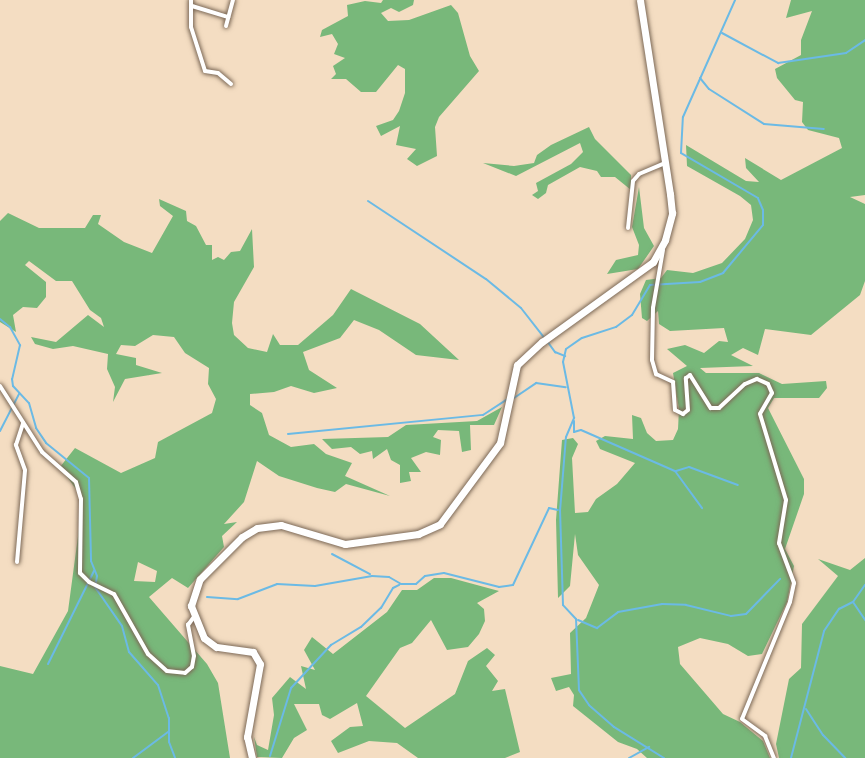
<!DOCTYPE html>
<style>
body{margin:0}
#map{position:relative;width:865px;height:758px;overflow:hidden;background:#f4ddc2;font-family:Caveat,sans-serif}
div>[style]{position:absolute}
.forest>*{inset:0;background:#78b87a}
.stream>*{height:2px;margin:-1px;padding:0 1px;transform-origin:1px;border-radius:1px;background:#6bbae5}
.roads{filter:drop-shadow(0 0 2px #7c6957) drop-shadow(0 0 2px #7c6957)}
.street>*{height:4px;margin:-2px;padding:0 2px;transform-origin:2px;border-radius:2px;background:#fff}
.primary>*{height:7px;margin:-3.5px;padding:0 3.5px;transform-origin:3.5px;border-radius:3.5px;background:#fff}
span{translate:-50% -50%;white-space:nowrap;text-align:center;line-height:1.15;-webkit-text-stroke:8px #f7f3e8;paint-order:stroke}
</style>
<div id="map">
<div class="forest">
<i style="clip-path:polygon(383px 0,414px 0,413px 5px,399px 12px,391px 8px,381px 13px,388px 21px,409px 20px,451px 5px,458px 13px,470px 56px,479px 71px,439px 117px,435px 127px,437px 156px,417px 166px,407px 159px,416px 149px,396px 145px,400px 126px,381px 136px,376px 126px,393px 120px,399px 111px,405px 93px,405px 69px,398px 65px,376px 92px,361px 92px,346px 79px,331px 79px,336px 74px,333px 66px,345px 58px,334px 54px,338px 44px,332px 34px,320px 37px,322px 30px,348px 16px,347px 5px,365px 1px,381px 3px)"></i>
<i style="clip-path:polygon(791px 0,865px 0,865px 195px,850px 197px,865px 204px,865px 281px,860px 295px,811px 335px,765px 329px,758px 355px,743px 348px,731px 355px,753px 366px,700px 368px,706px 373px,759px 373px,782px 384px,826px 381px,827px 388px,819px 398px,774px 398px,768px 408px,804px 479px,804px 494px,785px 549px,794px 566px,787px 602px,762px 654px,748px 656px,728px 644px,700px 638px,678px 647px,680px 664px,723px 714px,740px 722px,763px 741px,770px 758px,647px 758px,637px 749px,618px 742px,573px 706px,574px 695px,569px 687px,556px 691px,551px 678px,571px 674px,570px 633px,586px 618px,599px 585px,578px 555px,575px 534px,570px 586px,558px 598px,556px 520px,562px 440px,573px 438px,578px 444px,572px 458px,575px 513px,588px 512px,596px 499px,617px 484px,635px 463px,600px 449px,596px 441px,605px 436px,633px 439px,632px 415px,641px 418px,647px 433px,656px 441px,673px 440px,678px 429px,679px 409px,673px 373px,687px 366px,667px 349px,685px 345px,704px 353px,719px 341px,728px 342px,724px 328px,670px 331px,659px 324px,658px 311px,647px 321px,642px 318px,640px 294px,646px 280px,661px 278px,667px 270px,693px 273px,722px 263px,745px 239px,753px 220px,751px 205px,740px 196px,687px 166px,686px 145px,746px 181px,759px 182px,746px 168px,745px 158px,781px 180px,842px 148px,839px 138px,808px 130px,802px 122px,803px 102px,795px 100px,777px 78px,775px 69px,801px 55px,801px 40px,812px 11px,786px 18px)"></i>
<i style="clip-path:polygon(589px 127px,595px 139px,631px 175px,631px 190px,615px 177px,601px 177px,597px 171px,580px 167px,548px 185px,546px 193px,538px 199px,532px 195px,538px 191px,536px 183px,571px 164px,583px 152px,580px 143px,516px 176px,483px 163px,514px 166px,534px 163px,537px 155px,551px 145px)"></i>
<i style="clip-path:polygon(639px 187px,644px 228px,654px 246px,638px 269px,607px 274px,616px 260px,638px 255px,639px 245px,632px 227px)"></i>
<i style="clip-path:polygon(evenodd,159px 199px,186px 211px,187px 221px,196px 226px,206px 245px,212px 245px,212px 260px,218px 257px,224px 260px,231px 252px,240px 251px,252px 229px,254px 267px,234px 302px,232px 323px,234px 335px,248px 348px,267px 352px,273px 334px,280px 345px,298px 345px,333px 315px,351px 289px,420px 324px,459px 360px,416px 355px,379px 330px,354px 320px,340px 338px,303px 352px,309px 370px,337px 388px,314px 393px,291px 386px,274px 392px,250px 394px,250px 405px,262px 413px,269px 435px,291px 447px,314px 444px,326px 454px,352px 463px,345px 476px,390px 496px,346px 484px,335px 492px,317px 488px,279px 476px,257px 461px,244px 502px,224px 524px,237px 522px,222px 536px,224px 547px,188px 588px,172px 578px,149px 597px,207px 664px,218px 683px,230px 758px,0 758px,0 666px,33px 674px,68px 611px,83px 499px,60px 467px,75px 448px,121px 473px,155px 458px,158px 442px,212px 413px,216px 399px,208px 384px,209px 368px,185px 353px,174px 337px,153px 335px,135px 346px,121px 345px,116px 354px,136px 358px,136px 365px,162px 373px,125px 379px,113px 402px,115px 387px,107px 369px,108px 354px,73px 346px,53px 349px,35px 344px,31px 337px,56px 342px,88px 315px,104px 327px,101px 318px,90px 310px,72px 281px,56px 281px,29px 261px,25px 265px,46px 282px,46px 297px,37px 308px,23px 307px,13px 315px,16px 332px,0 322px,0 221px,8px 213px,39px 228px,85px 228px,93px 215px,101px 215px,98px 224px,124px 242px,152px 253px,173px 216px,160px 206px,159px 199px,138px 562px,157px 571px,155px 582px,134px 581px,138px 562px)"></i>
<i style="clip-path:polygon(502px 407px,494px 425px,470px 425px,471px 450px,462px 452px,459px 431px,438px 430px,433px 437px,441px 440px,440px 455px,426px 452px,411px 458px,421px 472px,409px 472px,411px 481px,400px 483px,400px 465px,391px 460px,387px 449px,373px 459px,372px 451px,360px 454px,351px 447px,332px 449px,322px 439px,388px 437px,406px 425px,477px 421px)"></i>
<i style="clip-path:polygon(865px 558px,865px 758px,779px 758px,776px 744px,789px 679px,801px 668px,802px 624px,838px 576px,818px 559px,850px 570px)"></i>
<i style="clip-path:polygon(434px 578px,451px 578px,499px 591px,477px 603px,484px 609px,485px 621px,479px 634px,468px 647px,447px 650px,431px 620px,412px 643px,400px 648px,366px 696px,405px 728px,455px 694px,468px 661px,487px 648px,495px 655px,486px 666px,498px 681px,492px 691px,505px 689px,520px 752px,505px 758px,418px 758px,397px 743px,369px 741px,338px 753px,331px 741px,350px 727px,363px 726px,357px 703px,330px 719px,322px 715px,319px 704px,294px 704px,307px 730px,294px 738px,282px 758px,257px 757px,254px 737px,257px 745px,268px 750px,274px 715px,272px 698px,290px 677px,306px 689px,301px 666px,315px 670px,304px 650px,312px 637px,333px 654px,387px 612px,402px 590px,417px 590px)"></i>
</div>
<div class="stream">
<i style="left:722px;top:33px;width:64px;rotate:28.2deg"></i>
<i style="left:778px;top:63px;width:69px;rotate:-8.4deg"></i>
<i style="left:846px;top:53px;width:23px;rotate:-34deg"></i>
<i style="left:700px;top:78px;width:14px;rotate:51deg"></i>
<i style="left:709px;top:89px;width:65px;rotate:32.5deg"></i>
<i style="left:764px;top:124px;width:60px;rotate:4.8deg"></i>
<i style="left:368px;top:201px;width:141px;rotate:33.5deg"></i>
<i style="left:486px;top:279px;width:45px;rotate:39.6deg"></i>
<i style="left:521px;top:308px;width:36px;rotate:52deg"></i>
<i style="left:0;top:319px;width:13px;rotate:39deg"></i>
<i style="left:10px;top:327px;width:21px;rotate:61deg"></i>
<i style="left:20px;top:345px;width:35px;rotate:103deg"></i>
<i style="left:12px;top:379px;width:7px;rotate:82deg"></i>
<i style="left:13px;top:386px;width:23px;rotate:47deg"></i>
<i style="left:29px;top:403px;width:26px;rotate:74deg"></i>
<i style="left:36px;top:428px;width:18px;rotate:56deg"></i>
<i style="left:46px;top:443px;width:55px;rotate:39.1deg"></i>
<i style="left:89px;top:478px;width:83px;rotate:88.6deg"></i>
<i style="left:91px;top:561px;width:16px;rotate:68deg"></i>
<i style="left:97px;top:576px;width:11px;rotate:100deg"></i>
<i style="left:95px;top:587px;width:47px;rotate:55.3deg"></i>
<i style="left:122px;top:626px;width:27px;rotate:75deg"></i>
<i style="left:129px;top:652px;width:44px;rotate:48.7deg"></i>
<i style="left:158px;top:685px;width:35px;rotate:72deg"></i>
<i style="left:169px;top:718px;width:24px;rotate:90deg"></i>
<i style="left:169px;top:742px;width:17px;rotate:69deg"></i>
<i style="left:547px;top:341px;width:14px;rotate:54deg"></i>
<i style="left:555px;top:352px;width:11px;rotate:22deg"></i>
<i style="left:514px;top:398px;width:27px;rotate:-34deg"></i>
<i style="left:536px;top:383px;width:30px;rotate:8deg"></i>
<i style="left:574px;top:421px;width:11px;rotate:90deg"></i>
<i style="left:574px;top:432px;width:7px;rotate:-16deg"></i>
<i style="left:581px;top:430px;width:103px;rotate:23.6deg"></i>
<i style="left:675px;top:471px;width:46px;rotate:53.9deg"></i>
<i style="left:0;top:431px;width:42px;rotate:-62.8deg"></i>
<i style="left:288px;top:434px;width:196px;rotate:-5.6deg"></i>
<i style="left:483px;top:415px;width:30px;rotate:-33deg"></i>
<i style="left:676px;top:471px;width:14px;rotate:-17deg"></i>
<i style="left:689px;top:467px;width:52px;rotate:20.2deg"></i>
<i style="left:332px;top:554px;width:43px;rotate:27.8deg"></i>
<i style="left:207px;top:597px;width:31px;rotate:4deg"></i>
<i style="left:238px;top:599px;width:42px;rotate:-21deg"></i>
<i style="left:277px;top:584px;width:38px;rotate:3deg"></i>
<i style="left:315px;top:586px;width:58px;rotate:-10deg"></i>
<i style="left:372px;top:576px;width:17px;rotate:3deg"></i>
<i style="left:389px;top:577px;width:14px;rotate:30deg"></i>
<i style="left:401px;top:584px;width:15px"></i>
<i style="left:416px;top:584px;width:12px;rotate:-42deg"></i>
<i style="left:425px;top:576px;width:19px;rotate:-9deg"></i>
<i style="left:444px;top:573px;width:57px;rotate:14.3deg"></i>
<i style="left:499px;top:587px;width:14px;rotate:-8deg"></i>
<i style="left:513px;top:585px;width:85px;rotate:-64.9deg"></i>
<i style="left:549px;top:508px;width:9px;rotate:13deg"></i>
<i style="left:853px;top:602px;width:22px;rotate:56deg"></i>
<i style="left:578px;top:620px;width:21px;rotate:23deg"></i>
<i style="left:597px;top:628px;width:26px;rotate:-37deg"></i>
<i style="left:618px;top:612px;width:45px;rotate:-10.3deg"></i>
<i style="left:662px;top:604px;width:24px;rotate:2deg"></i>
<i style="left:686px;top:605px;width:46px;rotate:13.7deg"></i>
<i style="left:731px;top:616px;width:15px;rotate:-8deg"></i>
<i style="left:746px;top:614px;width:49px;rotate:-45.8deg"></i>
<i style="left:48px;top:664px;width:104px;rotate:-63.7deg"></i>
<i style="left:806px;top:709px;width:31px;rotate:57deg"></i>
<i style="left:823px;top:735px;width:32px;rotate:46deg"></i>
<i style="left:270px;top:756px;width:71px;rotate:-72.8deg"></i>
<i style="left:291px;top:688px;width:59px;rotate:-47.1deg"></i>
<i style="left:331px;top:645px;width:35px;rotate:-31deg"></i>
<i style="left:361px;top:627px;width:28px;rotate:-44deg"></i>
<i style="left:381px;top:608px;width:23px;rotate:-59deg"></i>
<i style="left:393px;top:588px;width:7px;rotate:-27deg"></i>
<i style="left:133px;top:758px;width:44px;rotate:-36.6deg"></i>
<i style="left:629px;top:758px;width:23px;rotate:-29deg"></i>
<i style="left:664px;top:758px;width:59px;rotate:-148.2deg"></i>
<i style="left:614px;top:727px;width:33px;rotate:-139deg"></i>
<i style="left:589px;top:705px;width:18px;rotate:-124deg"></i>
<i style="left:579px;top:690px;width:71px;rotate:-92.4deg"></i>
<i style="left:576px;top:619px;width:19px;rotate:-133deg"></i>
<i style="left:563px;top:605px;width:94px;rotate:-91.8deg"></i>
<i style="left:560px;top:511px;width:74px;rotate:-85.4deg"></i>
<i style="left:566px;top:437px;width:21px;rotate:-67deg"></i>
<i style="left:574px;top:418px;width:57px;rotate:-101.1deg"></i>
<i style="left:563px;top:362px;width:13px;rotate:-77deg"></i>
<i style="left:566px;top:349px;width:19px;rotate:-35deg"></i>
<i style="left:582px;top:338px;width:36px;rotate:-18deg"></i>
<i style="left:616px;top:327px;width:20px;rotate:-37deg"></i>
<i style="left:632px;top:315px;width:35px;rotate:-59deg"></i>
<i style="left:650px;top:285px;width:50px;rotate:-3.4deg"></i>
<i style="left:700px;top:282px;width:25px;rotate:-21deg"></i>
<i style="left:723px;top:273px;width:62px;rotate:-50.2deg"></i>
<i style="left:763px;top:225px;width:15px;rotate:-90deg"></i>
<i style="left:763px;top:210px;width:13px;rotate:-113deg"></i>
<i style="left:758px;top:198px;width:89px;rotate:-149.7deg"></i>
<i style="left:681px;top:153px;width:36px;rotate:-87deg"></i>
<i style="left:683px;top:117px;width:128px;rotate:-66deg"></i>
<i style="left:791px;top:758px;width:131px;rotate:-75.4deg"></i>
<i style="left:824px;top:631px;width:27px;rotate:-56deg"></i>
<i style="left:839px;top:609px;width:16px;rotate:-27deg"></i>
<i style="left:853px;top:602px;width:21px;rotate:-55deg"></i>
</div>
<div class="roads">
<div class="street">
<i style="left:191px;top:0;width:27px;rotate:90deg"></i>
<i style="left:191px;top:27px;width:46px;rotate:72.3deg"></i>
<i style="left:205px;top:71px;width:13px;rotate:9deg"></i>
<i style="left:218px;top:73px;width:17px;rotate:40deg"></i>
<i style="left:192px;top:6px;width:38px;rotate:17deg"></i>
<i style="left:226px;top:26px;width:27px;rotate:-75deg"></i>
<i style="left:628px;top:228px;width:47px;rotate:-83.9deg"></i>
<i style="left:633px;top:181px;width:9px;rotate:-49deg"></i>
<i style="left:639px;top:174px;width:28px;rotate:-23deg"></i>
<i style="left:663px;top:250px;width:59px;rotate:99.8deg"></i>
<i style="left:653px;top:308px;width:52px;rotate:91.1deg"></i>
<i style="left:652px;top:360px;width:15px;rotate:74deg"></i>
<i style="left:656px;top:374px;width:19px;rotate:25deg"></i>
<i style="left:673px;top:382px;width:28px;rotate:86deg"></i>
<i style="left:675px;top:410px;width:9px;rotate:27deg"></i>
<i style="left:683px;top:414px;width:6px;rotate:-39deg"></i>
<i style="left:688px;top:410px;width:32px;rotate:-94deg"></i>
<i style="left:686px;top:378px;width:5px;rotate:-37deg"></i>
<i style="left:690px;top:375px;width:39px;rotate:58deg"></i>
<i style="left:711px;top:408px;width:8px"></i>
<i style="left:719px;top:408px;width:35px;rotate:-43deg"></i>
<i style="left:745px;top:384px;width:13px;rotate:-23deg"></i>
<i style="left:757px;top:379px;width:12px;rotate:24deg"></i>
<i style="left:768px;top:384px;width:10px;rotate:66deg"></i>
<i style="left:772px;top:393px;width:24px;rotate:120deg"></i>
<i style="left:760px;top:414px;width:90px;rotate:73.2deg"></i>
<i style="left:786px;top:500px;width:44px;rotate:99.2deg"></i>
<i style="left:779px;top:543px;width:43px;rotate:69.4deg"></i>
<i style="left:794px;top:583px;width:19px;rotate:102deg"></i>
<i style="left:790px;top:602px;width:126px;rotate:112.3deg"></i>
<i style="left:742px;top:719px;width:29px;rotate:36deg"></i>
<i style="left:765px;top:736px;width:24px;rotate:68deg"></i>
<i style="left:0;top:386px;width:78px;rotate:57.5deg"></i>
<i style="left:42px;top:452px;width:45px;rotate:41.4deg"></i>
<i style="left:76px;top:482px;width:18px;rotate:74deg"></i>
<i style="left:81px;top:499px;width:74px;rotate:90.8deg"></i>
<i style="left:80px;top:573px;width:13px;rotate:45deg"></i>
<i style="left:89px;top:582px;width:28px;rotate:26deg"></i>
<i style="left:114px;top:594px;width:69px;rotate:60.5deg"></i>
<i style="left:148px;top:654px;width:25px;rotate:42deg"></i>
<i style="left:167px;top:671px;width:18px;rotate:6deg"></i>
<i style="left:185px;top:673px;width:9px;rotate:-41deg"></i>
<i style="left:192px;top:667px;width:11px;rotate:-80deg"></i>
<i style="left:194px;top:656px;width:32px;rotate:-101deg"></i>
<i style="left:188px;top:625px;width:9px;rotate:-54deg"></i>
<i style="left:17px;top:562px;width:92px;rotate:-85deg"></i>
<i style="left:25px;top:470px;width:27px;rotate:-110deg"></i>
<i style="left:16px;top:445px;width:23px;rotate:-72deg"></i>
</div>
<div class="primary">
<i style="left:252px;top:758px;width:22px;rotate:-103deg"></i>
<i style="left:247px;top:737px;width:74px;rotate:-79.9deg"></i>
<i style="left:260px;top:664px;width:14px;rotate:-120deg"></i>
<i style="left:253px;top:652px;width:37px;rotate:-172deg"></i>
<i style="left:216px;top:647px;width:15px;rotate:-143deg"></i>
<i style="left:204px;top:638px;width:35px;rotate:-112deg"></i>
<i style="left:191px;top:606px;width:28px;rotate:-72deg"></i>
<i style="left:200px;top:579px;width:59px;rotate:-45deg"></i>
<i style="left:242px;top:537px;width:17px;rotate:-31deg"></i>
<i style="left:257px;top:528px;width:24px;rotate:-7deg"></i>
<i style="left:281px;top:525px;width:67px;rotate:16.5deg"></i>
<i style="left:345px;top:544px;width:74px;rotate:-7.8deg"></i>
<i style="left:418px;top:534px;width:24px;rotate:-24deg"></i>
<i style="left:440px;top:524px;width:101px;rotate:-53.5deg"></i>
<i style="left:500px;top:443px;width:80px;rotate:-77.7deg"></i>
<i style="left:517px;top:365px;width:34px;rotate:-43deg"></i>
<i style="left:542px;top:342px;width:137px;rotate:-35.8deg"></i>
<i style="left:653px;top:262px;width:25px;rotate:-61deg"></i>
<i style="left:665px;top:240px;width:28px;rotate:-75deg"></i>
<i style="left:672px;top:213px;width:19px;rotate:-96deg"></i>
<i style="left:670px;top:194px;width:196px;rotate:-98.8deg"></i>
</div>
</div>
</div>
